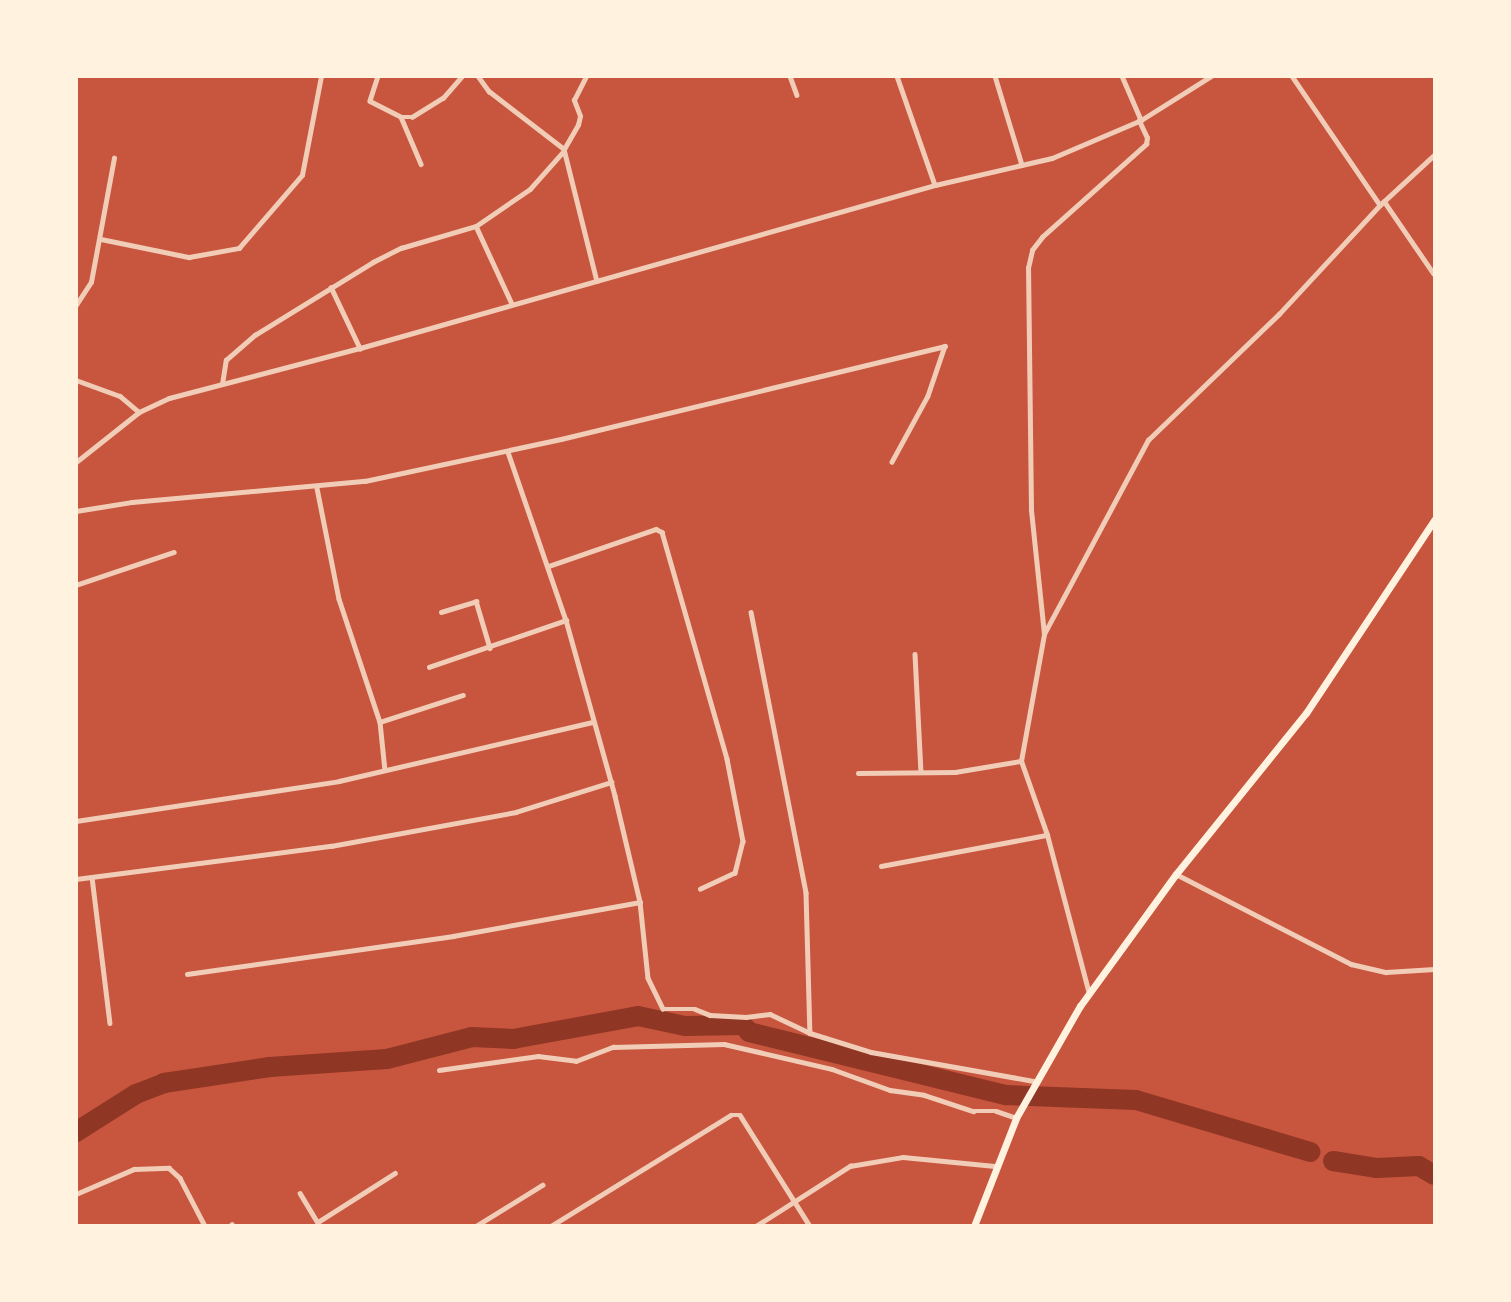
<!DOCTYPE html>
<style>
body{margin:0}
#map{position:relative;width:1511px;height:1302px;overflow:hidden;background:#c8553d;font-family:Manrope,sans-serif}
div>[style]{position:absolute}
.river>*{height:20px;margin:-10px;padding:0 10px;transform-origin:10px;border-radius:10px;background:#8f3625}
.minor>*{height:4.5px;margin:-2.25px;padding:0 2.25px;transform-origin:2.25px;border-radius:2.25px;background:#f1ccb7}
.tertiary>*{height:5px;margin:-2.5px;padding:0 2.5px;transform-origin:2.5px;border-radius:2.5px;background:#f1ccb7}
.primary>*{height:7px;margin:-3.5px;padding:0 3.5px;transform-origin:3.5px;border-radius:3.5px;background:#fff3e0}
span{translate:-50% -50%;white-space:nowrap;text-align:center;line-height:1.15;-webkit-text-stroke:4.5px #fff3e0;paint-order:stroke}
.frame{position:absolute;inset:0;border:78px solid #fff3e0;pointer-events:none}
</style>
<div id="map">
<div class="river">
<i style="left:76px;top:1132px;width:71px;rotate:-32.3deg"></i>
<i style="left:136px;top:1094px;width:30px;rotate:-21deg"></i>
<i style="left:164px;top:1083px;width:107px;rotate:-8.6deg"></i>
<i style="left:270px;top:1067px;width:117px;rotate:-3.9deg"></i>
<i style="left:387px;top:1059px;width:88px;rotate:-14.5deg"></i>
<i style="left:472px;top:1037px;width:41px;rotate:2.8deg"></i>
<i style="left:513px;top:1039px;width:127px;rotate:-10.4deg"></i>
<i style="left:638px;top:1016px;width:48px;rotate:12deg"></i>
<i style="left:685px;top:1026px;width:58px;rotate:-1deg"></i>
<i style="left:743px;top:1025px;width:9px;rotate:49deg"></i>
<i style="left:749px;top:1032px;width:265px;rotate:13.8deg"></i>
<i style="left:1006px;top:1095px;width:130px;rotate:2.2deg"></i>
<i style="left:1136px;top:1100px;width:182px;rotate:16.6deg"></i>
<i style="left:1333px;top:1161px;width:45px;rotate:9deg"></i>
<i style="left:1377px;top:1168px;width:42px;rotate:-2.7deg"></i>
<i style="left:1419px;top:1166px;width:17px;rotate:31deg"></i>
</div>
<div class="minor">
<i style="left:378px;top:76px;width:26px;rotate:108deg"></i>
<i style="left:370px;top:101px;width:35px;rotate:27deg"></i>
<i style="left:401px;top:117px;width:11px"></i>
<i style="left:412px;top:117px;width:36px;rotate:-32deg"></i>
<i style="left:443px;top:98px;width:29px;rotate:-49deg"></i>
<i style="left:478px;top:76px;width:19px;rotate:54deg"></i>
<i style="left:489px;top:91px;width:95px;rotate:37.7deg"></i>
<i style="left:564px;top:149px;width:136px;rotate:76deg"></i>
<i style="left:790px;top:76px;width:20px;rotate:70deg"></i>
<i style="left:897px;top:76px;width:115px;rotate:70.8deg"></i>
<i style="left:995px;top:76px;width:93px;rotate:73.1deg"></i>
<i style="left:1122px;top:76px;width:48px;rotate:66.6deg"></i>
<i style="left:1292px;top:76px;width:156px;rotate:55.7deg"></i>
<i style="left:401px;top:117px;width:51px;rotate:66.9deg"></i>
<i style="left:564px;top:149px;width:28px;rotate:-60deg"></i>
<i style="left:578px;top:125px;width:9px;rotate:-77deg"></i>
<i style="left:580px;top:116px;width:17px;rotate:-111deg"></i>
<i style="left:574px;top:100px;width:27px;rotate:-63deg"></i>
<i style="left:1384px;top:201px;width:88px;rotate:55.6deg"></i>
<i style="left:476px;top:226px;width:86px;rotate:65.2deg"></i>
<i style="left:101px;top:239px;width:90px;rotate:11.6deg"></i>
<i style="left:189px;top:257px;width:51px;rotate:-10.2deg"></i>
<i style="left:239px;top:248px;width:96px;rotate:-49.2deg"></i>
<i style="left:302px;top:175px;width:101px;rotate:-79.1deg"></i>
<i style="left:331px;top:287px;width:68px;rotate:64.6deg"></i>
<i style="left:76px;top:305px;width:27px;rotate:-57deg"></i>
<i style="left:91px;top:282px;width:126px;rotate:-79.5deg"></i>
<i style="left:76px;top:380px;width:47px;rotate:20deg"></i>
<i style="left:120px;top:396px;width:25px;rotate:40deg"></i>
<i style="left:222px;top:384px;width:24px;rotate:-81deg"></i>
<i style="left:226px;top:360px;width:38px;rotate:-41deg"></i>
<i style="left:255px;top:335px;width:139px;rotate:-31.7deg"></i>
<i style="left:373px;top:262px;width:31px;rotate:-27deg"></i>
<i style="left:401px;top:248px;width:78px;rotate:-16.3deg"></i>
<i style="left:476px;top:226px;width:65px;rotate:-34.4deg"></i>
<i style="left:530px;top:189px;width:48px;rotate:-48.4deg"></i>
<i style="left:508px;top:452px;width:178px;rotate:71deg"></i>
<i style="left:566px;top:620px;width:183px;rotate:74.4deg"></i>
<i style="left:615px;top:796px;width:109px;rotate:76.7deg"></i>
<i style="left:640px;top:902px;width:76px;rotate:84deg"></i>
<i style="left:648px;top:978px;width:34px;rotate:64deg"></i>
<i style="left:663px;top:1009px;width:32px"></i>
<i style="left:695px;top:1009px;width:16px;rotate:22deg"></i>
<i style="left:710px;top:1015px;width:36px;rotate:3deg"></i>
<i style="left:746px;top:1017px;width:24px;rotate:-7deg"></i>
<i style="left:770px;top:1014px;width:44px;rotate:25.4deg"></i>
<i style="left:810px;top:1033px;width:64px;rotate:17.3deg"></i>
<i style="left:871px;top:1052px;width:166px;rotate:10.1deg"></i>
<i style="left:317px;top:488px;width:113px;rotate:78.8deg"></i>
<i style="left:339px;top:599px;width:130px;rotate:71.6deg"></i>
<i style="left:380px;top:722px;width:48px;rotate:84.1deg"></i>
<i style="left:76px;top:511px;width:57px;rotate:-9.1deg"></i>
<i style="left:132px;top:502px;width:234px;rotate:-5.2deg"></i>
<i style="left:365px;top:481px;width:200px;rotate:-12.1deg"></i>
<i style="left:561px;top:439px;width:395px;rotate:-13.6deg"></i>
<i style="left:945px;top:346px;width:53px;rotate:108.8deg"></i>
<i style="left:928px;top:396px;width:75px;rotate:118.6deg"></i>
<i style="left:549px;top:566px;width:113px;rotate:-19.1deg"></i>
<i style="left:656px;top:529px;width:7px;rotate:27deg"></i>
<i style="left:662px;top:532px;width:236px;rotate:74deg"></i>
<i style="left:727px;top:759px;width:84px;rotate:79deg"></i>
<i style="left:743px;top:841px;width:33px;rotate:104deg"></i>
<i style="left:735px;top:873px;width:38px;rotate:155deg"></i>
<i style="left:76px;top:585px;width:103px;rotate:-18.6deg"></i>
<i style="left:441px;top:612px;width:37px;rotate:-17deg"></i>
<i style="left:476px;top:601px;width:49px;rotate:73.4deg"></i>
<i style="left:751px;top:612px;width:286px;rotate:78.9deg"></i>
<i style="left:806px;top:893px;width:140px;rotate:88.4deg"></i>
<i style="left:1044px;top:634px;width:125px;rotate:-96deg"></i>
<i style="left:1031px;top:510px;width:242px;rotate:-90.7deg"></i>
<i style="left:1028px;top:268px;width:18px;rotate:-77deg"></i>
<i style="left:1032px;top:250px;width:16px;rotate:-52deg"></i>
<i style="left:1042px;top:237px;width:140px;rotate:-41.8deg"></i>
<i style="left:1146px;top:144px;width:6px;rotate:-81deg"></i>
<i style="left:1147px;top:138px;width:19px;rotate:-115deg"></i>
<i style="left:915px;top:654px;width:118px;rotate:87.1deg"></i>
<i style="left:429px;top:667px;width:145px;rotate:-18.9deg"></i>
<i style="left:380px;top:722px;width:87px;rotate:-18deg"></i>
<i style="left:858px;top:773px;width:97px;rotate:-0.6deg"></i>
<i style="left:955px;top:772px;width:67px;rotate:-9.5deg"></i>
<i style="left:76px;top:821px;width:266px;rotate:-8.6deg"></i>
<i style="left:339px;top:781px;width:261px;rotate:-13.1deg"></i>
<i style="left:881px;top:866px;width:169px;rotate:-10.6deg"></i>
<i style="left:1176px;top:874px;width:197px;rotate:27.2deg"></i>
<i style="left:1351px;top:964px;width:36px;rotate:13deg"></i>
<i style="left:1386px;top:972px;width:48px;rotate:-3.6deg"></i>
<i style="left:92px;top:877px;width:147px;rotate:83deg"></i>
<i style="left:76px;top:879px;width:257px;rotate:-7.4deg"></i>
<i style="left:331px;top:846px;width:188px;rotate:-10.4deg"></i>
<i style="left:516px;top:812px;width:100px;rotate:-17.5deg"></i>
<i style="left:187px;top:974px;width:269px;rotate:-8.1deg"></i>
<i style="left:453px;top:936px;width:190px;rotate:-10.3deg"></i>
<i style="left:1089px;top:994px;width:164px;rotate:-104.8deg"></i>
<i style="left:1047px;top:835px;width:78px;rotate:-109.4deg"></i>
<i style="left:1021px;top:761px;width:129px;rotate:-79.7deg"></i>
<i style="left:1044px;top:634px;width:220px;rotate:-61.8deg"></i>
<i style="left:1148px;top:440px;width:182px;rotate:-43.9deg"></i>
<i style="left:1279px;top:314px;width:149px;rotate:-47.2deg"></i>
<i style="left:1380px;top:205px;width:74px;rotate:-42.8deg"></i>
<i style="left:439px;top:1070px;width:100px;rotate:-8deg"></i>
<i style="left:538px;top:1056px;width:38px;rotate:7deg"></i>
<i style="left:576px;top:1061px;width:40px;rotate:-21deg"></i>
<i style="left:613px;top:1047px;width:111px;rotate:-1.5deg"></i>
<i style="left:724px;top:1044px;width:111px;rotate:13deg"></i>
<i style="left:832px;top:1069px;width:62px;rotate:19.9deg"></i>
<i style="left:890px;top:1090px;width:34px;rotate:8deg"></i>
<i style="left:924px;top:1095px;width:52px;rotate:18.1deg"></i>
<i style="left:973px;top:1111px;width:23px"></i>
<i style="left:996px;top:1111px;width:21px;rotate:19deg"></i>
<i style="left:300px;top:1193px;width:39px;rotate:59deg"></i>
<i style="left:76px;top:1194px;width:63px;rotate:-23.3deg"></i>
<i style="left:134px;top:1169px;width:35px;rotate:-2deg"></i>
<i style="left:169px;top:1168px;width:15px;rotate:42deg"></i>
<i style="left:180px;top:1178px;width:54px;rotate:62.5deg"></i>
<i style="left:318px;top:1222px;width:91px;rotate:-32.5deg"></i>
<i style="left:232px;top:1224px;width:2px;rotate:63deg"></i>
<i style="left:476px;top:1226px;width:78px;rotate:-31.8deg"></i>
<i style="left:551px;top:1226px;width:211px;rotate:-31.7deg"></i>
<i style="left:731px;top:1115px;width:9px"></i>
<i style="left:740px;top:1115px;width:131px;rotate:57.8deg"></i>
<i style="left:756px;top:1226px;width:112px;rotate:-32.6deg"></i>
<i style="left:850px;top:1166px;width:54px;rotate:-9.6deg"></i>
<i style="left:903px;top:1157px;width:92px;rotate:5.6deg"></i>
</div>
<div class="tertiary">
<i style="left:76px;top:462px;width:80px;rotate:-38.4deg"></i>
<i style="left:139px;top:412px;width:33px;rotate:-25deg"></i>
<i style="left:169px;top:398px;width:197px;rotate:-14.7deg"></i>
<i style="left:360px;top:348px;width:598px;rotate:-15.83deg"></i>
<i style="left:935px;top:185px;width:120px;rotate:-13deg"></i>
<i style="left:1052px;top:158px;width:97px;rotate:-23.1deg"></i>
<i style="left:1141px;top:120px;width:83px;rotate:-32.2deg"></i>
</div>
<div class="primary">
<i style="left:974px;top:1226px;width:116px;rotate:-68.7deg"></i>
<i style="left:1016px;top:1118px;width:129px;rotate:-60.3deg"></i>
<i style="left:1080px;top:1006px;width:163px;rotate:-54deg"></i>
<i style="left:1176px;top:874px;width:207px;rotate:-51.1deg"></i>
<i style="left:1306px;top:713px;width:232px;rotate:-56.4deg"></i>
</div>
<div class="frame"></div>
</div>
